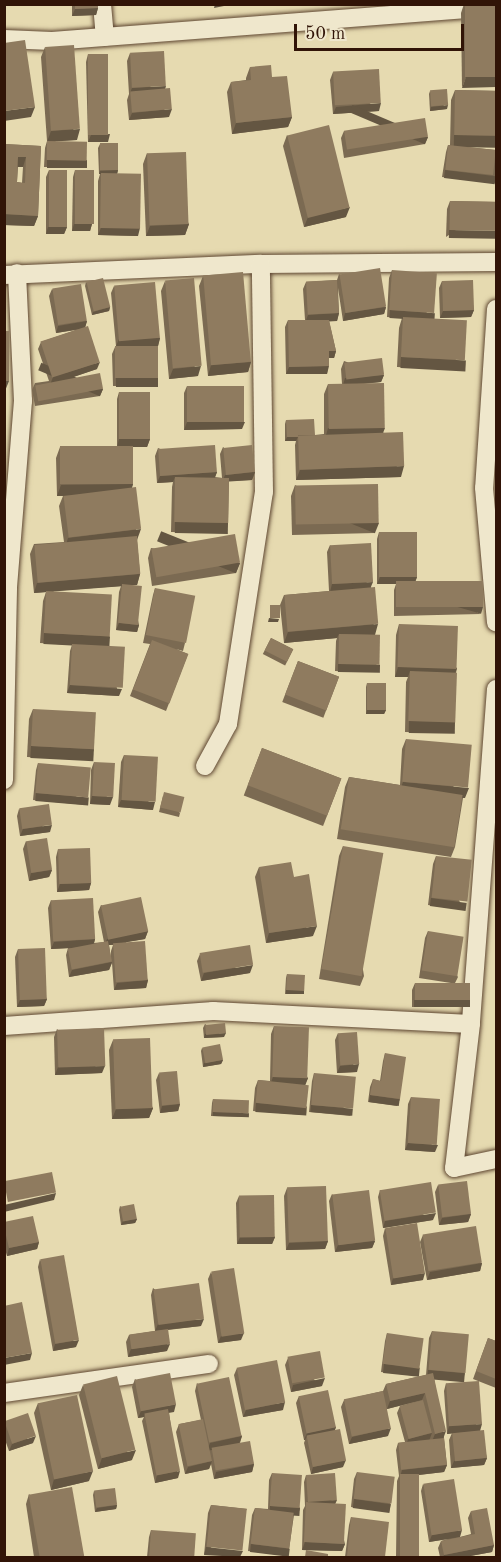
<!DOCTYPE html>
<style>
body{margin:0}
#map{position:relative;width:501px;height:1562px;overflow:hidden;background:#e6dab0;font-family:"Old Standard TT",serif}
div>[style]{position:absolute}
.roads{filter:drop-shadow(0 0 2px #5e4631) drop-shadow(0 0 2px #5e4631)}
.street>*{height:18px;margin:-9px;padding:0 9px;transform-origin:9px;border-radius:9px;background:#efe7cc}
.wall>*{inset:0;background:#7b6a52;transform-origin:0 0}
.shaded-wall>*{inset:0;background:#645642;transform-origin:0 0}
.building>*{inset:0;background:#8f7b5f;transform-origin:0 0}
span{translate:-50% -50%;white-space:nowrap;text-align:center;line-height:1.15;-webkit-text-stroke:5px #efe7cc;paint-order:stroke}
.frame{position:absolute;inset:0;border:6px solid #311407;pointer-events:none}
.scale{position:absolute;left:294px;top:24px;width:170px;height:27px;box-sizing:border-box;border:3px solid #311407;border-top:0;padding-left:8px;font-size:18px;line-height:21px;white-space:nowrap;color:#311407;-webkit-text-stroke:4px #efe7cc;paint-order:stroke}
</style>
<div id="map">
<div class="roads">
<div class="street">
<i style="left:102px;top:4px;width:33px;rotate:85deg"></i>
<i style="left:4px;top:39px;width:48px;rotate:2.4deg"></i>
<i style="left:52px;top:41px;width:445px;rotate:-4.4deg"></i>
<i style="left:4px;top:275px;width:257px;rotate:-2.5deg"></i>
<i style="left:261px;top:264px;width:235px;rotate:-0.5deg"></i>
<i style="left:496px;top:309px;width:179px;rotate:93.8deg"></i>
<i style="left:484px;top:488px;width:135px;rotate:84.9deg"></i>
<i style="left:496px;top:689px;width:336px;rotate:94.3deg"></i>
<i style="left:471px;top:1024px;width:145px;rotate:96.7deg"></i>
<i style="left:454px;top:1168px;width:43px;rotate:-12.1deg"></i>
<i style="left:205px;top:766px;width:48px;rotate:-61.3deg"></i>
<i style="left:228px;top:724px;width:235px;rotate:-81.2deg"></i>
<i style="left:264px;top:492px;width:228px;rotate:-90.8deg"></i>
<i style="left:4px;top:780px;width:193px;rotate:-88.8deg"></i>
<i style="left:8px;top:587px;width:187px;rotate:-85.4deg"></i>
<i style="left:23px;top:401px;width:128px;rotate:-92.7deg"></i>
<i style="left:4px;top:1026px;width:210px;rotate:-4.1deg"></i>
<i style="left:213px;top:1011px;width:258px;rotate:2.9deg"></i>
<i style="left:4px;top:1393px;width:207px;rotate:-8.1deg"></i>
</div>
</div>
<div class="wall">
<i style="clip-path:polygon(72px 4px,98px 4px,98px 8px,96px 15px,72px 16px)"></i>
<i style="clip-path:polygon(464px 4px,496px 4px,462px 88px,461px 13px)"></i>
<i style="clip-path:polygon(45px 47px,77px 140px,55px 141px,85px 167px,44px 167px,45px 148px,47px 141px,41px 57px)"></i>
<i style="clip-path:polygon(130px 53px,169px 117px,129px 120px,127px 100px,129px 94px,127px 61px)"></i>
<i style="clip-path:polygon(88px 54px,108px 142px,88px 142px,86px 62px)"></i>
<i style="clip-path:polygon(250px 67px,272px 77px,292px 117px,288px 127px,232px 134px,227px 92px,231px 82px,246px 80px,246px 78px)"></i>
<i style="clip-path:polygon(333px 72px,379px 111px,333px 114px,330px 80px)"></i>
<i style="clip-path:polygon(455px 90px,496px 91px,496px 147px,458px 146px,496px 150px,496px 183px,442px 177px,446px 152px,448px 145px,450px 145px,451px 100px)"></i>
<i style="clip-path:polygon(430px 91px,447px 109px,430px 111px,429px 94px)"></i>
<i style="clip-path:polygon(344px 131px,428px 137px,425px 144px,344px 158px,341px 138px)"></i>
<i style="clip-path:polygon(287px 135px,346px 217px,304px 227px,283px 146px)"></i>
<i style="clip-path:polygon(evenodd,4px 144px,41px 146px,38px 216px,34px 226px,4px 225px,4px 144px,18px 167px,23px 167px,22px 183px,17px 182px,18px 167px)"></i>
<i style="clip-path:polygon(100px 144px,118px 170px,117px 174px,138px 236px,98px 235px,98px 181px,100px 174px,99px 174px,98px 148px)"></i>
<i style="clip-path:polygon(147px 153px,189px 224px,185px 235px,146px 236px,143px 164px)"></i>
<i style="clip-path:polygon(49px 170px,67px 227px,64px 234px,46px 234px,46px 177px)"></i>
<i style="clip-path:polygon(75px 170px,92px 224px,90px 231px,72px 231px,73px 177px)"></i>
<i style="clip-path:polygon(450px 201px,496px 202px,446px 237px,447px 209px)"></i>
<i style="clip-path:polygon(392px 270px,432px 319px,462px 370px,397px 367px,399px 328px,402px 318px,387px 317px,389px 278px)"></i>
<i style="clip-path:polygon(339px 274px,386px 307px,384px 314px,343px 321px,338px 288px,339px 313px,337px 321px,329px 321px,336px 351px,334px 358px,329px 358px,327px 374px,286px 374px,285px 327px,288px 320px,305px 320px,303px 289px,306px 282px,337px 280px)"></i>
<i style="clip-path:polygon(203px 276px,251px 362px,248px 372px,208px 376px,199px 286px)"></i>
<i style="clip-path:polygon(165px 281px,198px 376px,169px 379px,161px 291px)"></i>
<i style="clip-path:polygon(442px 281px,474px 310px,471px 317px,440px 318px,439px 288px)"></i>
<i style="clip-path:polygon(86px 282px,110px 307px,109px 311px,92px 315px,85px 286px)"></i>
<i style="clip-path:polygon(114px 286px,160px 338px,158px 346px,116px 346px,111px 293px)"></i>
<i style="clip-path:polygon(52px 289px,87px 321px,85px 327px,97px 369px,73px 377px,103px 389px,100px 396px,35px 406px,32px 390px,35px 383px,49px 381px,38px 349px,41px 342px,76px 330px,56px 333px,49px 296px)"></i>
<i style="clip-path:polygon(115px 347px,158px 378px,155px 386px,113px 386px,112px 354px)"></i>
<i style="clip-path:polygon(344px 361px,384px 375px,381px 382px,364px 384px,401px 477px,296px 480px,295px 445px,296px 441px,285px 441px,285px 424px,286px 420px,315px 435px,324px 434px,324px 394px,328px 384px,342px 384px,341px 369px)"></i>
<i style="clip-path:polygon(187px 386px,242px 429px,184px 430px,184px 393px)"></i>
<i style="clip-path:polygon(119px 392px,150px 439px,147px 447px,133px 447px,133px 484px,132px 487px,140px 574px,137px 585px,131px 585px,139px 625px,137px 632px,116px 630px,119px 592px,121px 586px,53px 591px,110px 637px,106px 646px,119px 696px,67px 693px,70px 651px,72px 645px,40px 643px,43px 601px,46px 592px,34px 593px,30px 554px,34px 544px,64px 542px,59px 506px,63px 496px,57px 496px,56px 458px,60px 447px,117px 447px,117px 399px)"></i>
<i style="clip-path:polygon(223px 447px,255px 472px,252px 480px,229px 481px,228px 523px,225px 533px,171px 532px,172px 487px,173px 482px,157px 483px,155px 456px,158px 448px,217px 472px,215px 477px,222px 478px,220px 454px)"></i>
<i style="clip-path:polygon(295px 485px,375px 533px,292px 535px,291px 496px)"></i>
<i style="clip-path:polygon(379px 532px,417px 577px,415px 583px,481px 614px,394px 616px,394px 590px,396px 584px,377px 584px,377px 539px)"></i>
<i style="clip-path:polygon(330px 545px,371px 587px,377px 672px,335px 671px,336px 641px,337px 638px,284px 643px,280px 605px,284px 595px,329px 591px,327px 552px)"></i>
<i style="clip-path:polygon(151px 548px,240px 563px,236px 573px,152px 586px,148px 558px)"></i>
<i style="clip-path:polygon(155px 588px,185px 643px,183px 651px,176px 649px,188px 654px,166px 711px,130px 696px,150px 644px,143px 643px,153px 595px)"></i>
<i style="clip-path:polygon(399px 624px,457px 668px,456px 673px,452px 733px,405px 732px,406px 682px,408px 677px,395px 677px,396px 635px)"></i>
<i style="left:271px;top:638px;width:25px;height:18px;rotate:27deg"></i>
<i style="left:298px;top:661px;width:44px;height:44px;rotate:21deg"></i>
<i style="clip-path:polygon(367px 683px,386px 710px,384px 714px,366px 714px,366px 687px)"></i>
<i style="clip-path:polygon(33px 709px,94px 749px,90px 760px,27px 757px,29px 719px)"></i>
<i style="clip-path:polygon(406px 739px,465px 798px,463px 798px,455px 847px,451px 857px,337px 839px,345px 787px,349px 777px,400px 785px,402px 749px)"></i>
<i style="left:262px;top:748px;width:85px;height:51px;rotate:21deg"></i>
<i style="clip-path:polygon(124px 755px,153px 810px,118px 807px,121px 762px)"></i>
<i style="clip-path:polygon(94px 762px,110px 805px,90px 804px,91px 770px)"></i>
<i style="clip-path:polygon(38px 763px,86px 805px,33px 800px,36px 770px)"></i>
<i style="clip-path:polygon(163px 796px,180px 813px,179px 817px,159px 812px)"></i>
<i style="clip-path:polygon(19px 809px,50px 832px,20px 836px,17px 816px)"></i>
<i style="clip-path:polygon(26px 841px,52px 870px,49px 877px,29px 881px,23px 849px)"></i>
<i style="clip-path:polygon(343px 846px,364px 976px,360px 986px,319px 979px,339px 856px)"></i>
<i style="clip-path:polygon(58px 849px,91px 883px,89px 890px,57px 892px,56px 857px)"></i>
<i style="clip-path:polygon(436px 856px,464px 910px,428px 905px,433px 864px)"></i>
<i style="clip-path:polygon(259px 867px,313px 936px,266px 943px,255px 877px)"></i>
<i style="clip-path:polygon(evenodd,51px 900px,95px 939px,94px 943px,104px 942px,98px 912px,101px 905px,148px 931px,145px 939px,126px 942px,148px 980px,146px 988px,114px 990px,112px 963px,109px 970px,69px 977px,66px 955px,68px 948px,51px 949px,48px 908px,51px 900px,109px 945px,113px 945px,111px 951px,111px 958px,109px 945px)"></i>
<i style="clip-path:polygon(428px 931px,458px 977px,455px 983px,467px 1007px,412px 1007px,412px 990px,415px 983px,451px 983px,419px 978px,425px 938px)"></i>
<i style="clip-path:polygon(18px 949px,47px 999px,44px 1006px,17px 1007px,15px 957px)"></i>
<i style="clip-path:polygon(200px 954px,250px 973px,201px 981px,197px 961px)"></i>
<i style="clip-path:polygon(287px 974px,303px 994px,285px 994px,286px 978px)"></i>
<i style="clip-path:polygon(205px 1024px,224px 1037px,204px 1038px,203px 1028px)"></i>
<i style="clip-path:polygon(274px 1026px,308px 1078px,305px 1084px,304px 1115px,253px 1111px,255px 1088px,258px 1080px,270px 1081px,271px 1034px)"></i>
<i style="clip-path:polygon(57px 1029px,102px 1073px,55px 1075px,54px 1037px)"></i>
<i style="clip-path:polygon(338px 1033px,357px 1072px,337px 1073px,335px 1040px)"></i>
<i style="clip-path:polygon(113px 1040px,153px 1108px,149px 1118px,112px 1119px,109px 1050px)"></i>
<i style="clip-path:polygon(202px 1048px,223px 1060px,221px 1064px,203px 1067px,201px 1051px)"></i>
<i style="clip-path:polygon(385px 1053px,400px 1099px,397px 1106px,368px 1102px,370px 1087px,373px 1079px,380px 1081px,383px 1061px)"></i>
<i style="clip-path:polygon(159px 1073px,180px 1104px,178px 1111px,160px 1113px,156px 1080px)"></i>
<i style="clip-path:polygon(314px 1073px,351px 1116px,309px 1112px,312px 1081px)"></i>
<i style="clip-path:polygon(411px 1097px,435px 1152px,405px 1150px,408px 1104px)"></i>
<i style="clip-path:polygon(213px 1099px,248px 1117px,211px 1116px,212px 1103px)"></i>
<i style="clip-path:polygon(438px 1185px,471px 1214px,468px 1222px,439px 1225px,435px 1192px)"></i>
<i style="clip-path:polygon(287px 1188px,328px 1241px,325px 1249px,286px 1250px,284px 1196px)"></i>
<i style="clip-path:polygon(380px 1190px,433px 1220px,383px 1228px,378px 1197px)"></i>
<i style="clip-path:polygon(332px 1194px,375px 1241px,372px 1248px,335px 1252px,329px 1201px)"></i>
<i style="clip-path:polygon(239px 1196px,275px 1237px,272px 1244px,237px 1244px,236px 1203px)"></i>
<i style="clip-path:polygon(120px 1206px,137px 1219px,135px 1223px,121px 1225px,119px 1210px)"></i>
<i style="clip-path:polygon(4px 1222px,39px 1242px,37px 1249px,7px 1256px,4px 1246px)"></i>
<i style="clip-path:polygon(385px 1228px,423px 1280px,391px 1285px,383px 1236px)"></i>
<i style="clip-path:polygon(423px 1235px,482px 1263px,480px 1271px,427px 1280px,420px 1242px)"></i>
<i style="clip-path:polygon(40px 1259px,76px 1347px,53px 1351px,38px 1267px)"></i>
<i style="clip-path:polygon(211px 1272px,241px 1340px,218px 1343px,208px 1279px)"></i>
<i style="clip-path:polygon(153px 1288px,201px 1326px,168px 1330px,167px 1351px,128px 1357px,126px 1342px,129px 1335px,155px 1331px,151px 1295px)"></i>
<i style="clip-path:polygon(432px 1331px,465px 1373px,462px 1381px,434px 1378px,444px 1438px,447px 1465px,444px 1472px,419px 1475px,419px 1557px,396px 1557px,397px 1481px,399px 1476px,396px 1450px,398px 1443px,405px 1442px,397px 1413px,400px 1406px,422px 1400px,387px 1409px,388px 1436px,349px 1444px,341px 1407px,344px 1400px,383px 1391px,386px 1384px,426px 1375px,429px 1338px)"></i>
<i style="clip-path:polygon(387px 1333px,417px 1376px,381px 1372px,385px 1341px)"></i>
<i style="clip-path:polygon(488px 1338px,496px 1341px,496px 1388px,473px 1379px)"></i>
<i style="clip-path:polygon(288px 1358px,322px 1386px,291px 1392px,285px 1365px)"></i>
<i style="clip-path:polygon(237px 1368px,283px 1410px,243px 1417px,234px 1375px)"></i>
<i style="clip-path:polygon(135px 1379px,174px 1412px,169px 1412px,178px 1478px,155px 1483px,142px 1421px,144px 1417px,138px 1418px,132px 1387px)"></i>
<i style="clip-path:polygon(197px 1383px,242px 1436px,240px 1443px,254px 1464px,252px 1472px,214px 1479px,211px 1464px,209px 1469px,185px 1474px,176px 1432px,179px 1424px,201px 1420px,195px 1391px)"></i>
<i style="clip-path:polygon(446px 1383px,480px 1430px,487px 1458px,484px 1465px,451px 1468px,449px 1440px,452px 1433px,447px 1434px,444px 1391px)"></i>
<i style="clip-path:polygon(83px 1385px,132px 1460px,98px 1469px,79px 1395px)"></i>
<i style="clip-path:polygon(299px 1396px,336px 1427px,335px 1430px,343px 1467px,311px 1474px,304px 1443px,305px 1440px,304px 1440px,296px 1403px)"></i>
<i style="clip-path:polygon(38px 1403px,89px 1481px,51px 1490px,34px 1413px)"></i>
<i style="clip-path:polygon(4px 1421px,33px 1443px,9px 1451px,4px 1437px)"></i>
<i style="clip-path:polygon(357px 1472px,391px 1504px,389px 1512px,351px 1507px,354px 1479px)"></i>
<i style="clip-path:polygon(272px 1473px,300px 1508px,298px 1515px,294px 1515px,288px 1556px,248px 1551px,252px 1515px,255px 1508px,268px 1509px,269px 1480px)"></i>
<i style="clip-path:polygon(306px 1475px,335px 1504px,345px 1544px,342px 1551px,302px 1550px,303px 1510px,305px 1506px,304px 1482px)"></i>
<i style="clip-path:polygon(423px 1484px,460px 1537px,471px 1534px,468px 1518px,471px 1511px,494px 1545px,492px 1552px,465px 1557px,440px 1557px,438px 1548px,441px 1541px,448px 1539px,429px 1542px,421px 1491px)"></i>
<i style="clip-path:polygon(94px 1491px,117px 1505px,116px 1509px,95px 1512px,93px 1495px)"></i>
<i style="clip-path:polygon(29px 1494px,84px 1557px,34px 1557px,26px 1504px)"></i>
<i style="clip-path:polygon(211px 1505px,247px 1509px,204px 1555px,208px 1513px)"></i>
<i style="clip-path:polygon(351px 1517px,385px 1557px,345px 1557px,349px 1525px)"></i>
<i style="clip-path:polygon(151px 1530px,195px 1557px,147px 1557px,149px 1537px)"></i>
</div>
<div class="shaded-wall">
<i style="clip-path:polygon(215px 4px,234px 4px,214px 8px)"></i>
<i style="clip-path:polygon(98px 8px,96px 15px,72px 16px,75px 9px)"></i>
<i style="clip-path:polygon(466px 77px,496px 77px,496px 87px,462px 88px)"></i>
<i style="clip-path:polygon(166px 86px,164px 93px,130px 93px,132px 88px)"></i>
<i style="clip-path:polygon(381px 103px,379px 111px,333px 114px,336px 107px)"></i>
<i style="clip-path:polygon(448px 105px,447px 109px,430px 111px,431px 107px)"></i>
<i style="clip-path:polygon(35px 107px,31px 117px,4px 121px,4px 111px)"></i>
<i style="clip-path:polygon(172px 109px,169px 117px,129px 120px,132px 113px)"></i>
<i style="clip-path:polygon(292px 117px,288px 127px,232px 134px,236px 123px)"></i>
<i style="clip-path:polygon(80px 129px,77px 140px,47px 142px,51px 131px)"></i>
<i style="clip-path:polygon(110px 134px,108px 142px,88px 142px,91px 135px)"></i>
<i style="left:454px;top:135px;width:42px;height:12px;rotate:1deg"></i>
<i style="left:428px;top:137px;width:8px;height:82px;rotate:113deg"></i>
<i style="clip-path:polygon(18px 157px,26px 157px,23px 167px,14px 167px)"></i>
<i style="left:47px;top:160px;width:40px;height:8px"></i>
<i style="clip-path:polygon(118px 170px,117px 174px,99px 174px,100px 171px)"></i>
<i style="left:445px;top:170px;width:51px;height:8px;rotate:7deg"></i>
<i style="clip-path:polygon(350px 207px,346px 217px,304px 227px,308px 217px)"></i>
<i style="clip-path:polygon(4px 214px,38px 216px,34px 226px,4px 225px)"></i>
<i style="clip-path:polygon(74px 224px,92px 224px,90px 231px,72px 231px)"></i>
<i style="clip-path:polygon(189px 224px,185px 235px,146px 236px,150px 226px)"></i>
<i style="clip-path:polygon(48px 227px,67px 227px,64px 234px,46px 234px)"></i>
<i style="clip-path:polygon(101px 228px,140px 228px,138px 236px,98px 235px)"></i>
<i style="left:449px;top:230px;width:47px;height:8px;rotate:1deg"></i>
<i style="clip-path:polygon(110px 307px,109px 311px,92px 315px,93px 312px)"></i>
<i style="clip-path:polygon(386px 307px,384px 314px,343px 321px,345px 313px)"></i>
<i style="left:390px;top:310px;width:45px;height:8px;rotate:4deg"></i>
<i style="clip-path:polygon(474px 310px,471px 317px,440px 318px,443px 311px)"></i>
<i style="clip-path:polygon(339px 313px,337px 321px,305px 323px,308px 315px)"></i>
<i style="clip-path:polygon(87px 321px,85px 328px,56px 333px,58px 326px)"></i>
<i style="clip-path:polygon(160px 338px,158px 346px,116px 346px,119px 339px)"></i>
<i style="clip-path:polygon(329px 351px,336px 351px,334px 358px,327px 358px)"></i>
<i style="left:401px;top:357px;width:65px;height:11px;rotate:3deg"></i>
<i style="clip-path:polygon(100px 362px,97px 369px,50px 385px,53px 377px)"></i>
<i style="clip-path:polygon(251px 362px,248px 372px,208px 376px,211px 365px)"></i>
<i style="clip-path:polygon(201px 366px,198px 376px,169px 379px,173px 369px)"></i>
<i style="clip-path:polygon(329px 366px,327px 374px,286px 374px,289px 367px)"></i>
<i style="clip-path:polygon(384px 375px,381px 382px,343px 385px,345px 378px)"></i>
<i style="left:116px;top:378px;width:42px;height:9px"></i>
<i style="clip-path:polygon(4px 381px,9px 381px,5px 391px,4px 391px)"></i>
<i style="left:103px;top:389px;width:8px;height:67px;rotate:113deg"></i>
<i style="clip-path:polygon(187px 422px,245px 422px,242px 429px,184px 430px)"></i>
<i style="clip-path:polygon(328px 428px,385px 428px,381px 438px,325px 439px)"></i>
<i style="clip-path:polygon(287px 437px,298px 437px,296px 441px,285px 441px)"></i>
<i style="clip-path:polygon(119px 439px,150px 439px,147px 447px,117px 447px)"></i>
<i style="clip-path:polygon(404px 466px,401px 477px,296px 480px,300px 470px)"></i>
<i style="clip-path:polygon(217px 472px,214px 480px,175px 477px,173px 482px,157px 483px,160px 476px)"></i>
<i style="clip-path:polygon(255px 472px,252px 480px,222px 482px,225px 475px)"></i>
<i style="clip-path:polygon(133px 484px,130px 494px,57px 496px,61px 485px)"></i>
<i style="left:175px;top:522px;width:53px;height:11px;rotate:1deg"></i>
<i style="left:379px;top:523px;width:11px;height:83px;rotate:112deg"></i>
<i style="clip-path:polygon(141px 529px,137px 540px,65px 548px,68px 538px)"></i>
<i style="left:240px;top:563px;width:11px;height:85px;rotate:112deg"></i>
<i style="clip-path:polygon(140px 574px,137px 585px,34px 593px,37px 583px)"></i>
<i style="clip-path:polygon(380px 577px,417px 577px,414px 584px,377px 584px)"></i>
<i style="clip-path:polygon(373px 582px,370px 589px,330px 592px,332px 584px)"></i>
<i style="left:483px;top:607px;width:7px;height:86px;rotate:106deg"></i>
<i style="clip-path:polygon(269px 618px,279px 619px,278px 622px,268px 622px)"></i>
<i style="clip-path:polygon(119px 623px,139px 625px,137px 632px,116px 630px)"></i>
<i style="clip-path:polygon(378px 624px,375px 635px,339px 634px,337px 638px,284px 643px,288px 632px)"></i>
<i style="left:44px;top:633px;width:66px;height:11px;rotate:3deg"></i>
<i style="left:338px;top:664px;width:42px;height:8px;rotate:1deg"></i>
<i style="clip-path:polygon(398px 667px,457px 668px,453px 679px,410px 671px,408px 677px,395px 677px)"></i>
<i style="clip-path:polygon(70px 685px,122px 689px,119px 696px,67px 693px)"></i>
<i style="clip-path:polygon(367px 710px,386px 710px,384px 714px,366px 714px)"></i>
<i style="left:409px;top:721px;width:46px;height:12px;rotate:1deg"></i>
<i style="left:31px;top:746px;width:63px;height:12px;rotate:3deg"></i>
<i style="clip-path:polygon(403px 782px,469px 788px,465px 798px,399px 793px)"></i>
<i style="left:36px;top:793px;width:53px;height:8px;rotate:5deg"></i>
<i style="clip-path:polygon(92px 796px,113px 797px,110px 805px,90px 804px)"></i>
<i style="clip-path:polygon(121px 800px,155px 802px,153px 810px,118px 807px)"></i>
<i style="clip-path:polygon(52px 825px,50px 832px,20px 836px,23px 829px)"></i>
<i style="clip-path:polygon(52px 870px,49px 877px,29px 881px,31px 873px)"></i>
<i style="clip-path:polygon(91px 883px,89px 890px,57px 892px,60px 884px)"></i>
<i style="left:431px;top:898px;width:36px;height:8px;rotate:8deg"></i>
<i style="clip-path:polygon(317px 926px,313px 936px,266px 943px,269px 933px)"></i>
<i style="clip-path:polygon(148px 931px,145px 939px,104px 946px,107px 939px)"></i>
<i style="clip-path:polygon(95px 939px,93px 947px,51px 949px,54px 942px)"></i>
<i style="clip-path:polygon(112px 962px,109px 970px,69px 977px,72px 970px)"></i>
<i style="clip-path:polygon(253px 965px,250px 973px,201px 981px,204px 973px)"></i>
<i style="clip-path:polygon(148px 980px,146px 988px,114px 990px,117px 983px)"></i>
<i style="left:286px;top:990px;width:18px;height:4px"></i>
<i style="clip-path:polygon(47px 999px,44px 1006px,17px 1007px,20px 1000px)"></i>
<i style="left:414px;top:1000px;width:56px;height:7px"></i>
<i style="clip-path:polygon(226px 1033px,224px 1037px,204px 1038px,205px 1034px)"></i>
<i style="clip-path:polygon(223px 1060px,221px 1064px,203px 1067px,204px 1063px)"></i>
<i style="clip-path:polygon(359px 1064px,357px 1072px,337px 1073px,340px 1066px)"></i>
<i style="clip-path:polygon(105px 1066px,102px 1073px,55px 1075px,58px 1067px)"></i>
<i style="clip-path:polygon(273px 1077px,308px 1078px,305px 1086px,270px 1085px)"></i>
<i style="left:370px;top:1095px;width:30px;height:7px;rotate:8deg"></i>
<i style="left:256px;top:1103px;width:51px;height:9px;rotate:4deg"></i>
<i style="clip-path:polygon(180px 1104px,178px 1111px,160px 1113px,162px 1106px)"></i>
<i style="left:311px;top:1105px;width:42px;height:7px;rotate:5deg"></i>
<i style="clip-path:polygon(153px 1108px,149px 1118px,112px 1119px,116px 1109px)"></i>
<i style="left:213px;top:1112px;width:36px;height:4px;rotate:2deg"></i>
<i style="clip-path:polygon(408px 1143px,438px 1145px,435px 1152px,405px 1150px)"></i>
<i style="clip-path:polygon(56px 1193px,54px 1200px,4px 1212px,4px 1205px)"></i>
<i style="clip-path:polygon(436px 1213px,433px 1220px,383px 1228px,385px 1221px)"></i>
<i style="clip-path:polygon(471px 1214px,468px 1222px,439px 1225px,442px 1218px)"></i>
<i style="clip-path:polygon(137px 1219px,135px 1223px,121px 1225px,123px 1221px)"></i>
<i style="clip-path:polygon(240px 1237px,275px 1237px,272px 1244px,237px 1244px)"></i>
<i style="clip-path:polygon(328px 1241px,325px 1249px,286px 1250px,289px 1243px)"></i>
<i style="clip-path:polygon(375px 1241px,372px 1248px,335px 1252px,338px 1245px)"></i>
<i style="clip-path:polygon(39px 1242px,37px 1249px,7px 1256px,9px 1248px)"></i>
<i style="clip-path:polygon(482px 1263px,480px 1271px,427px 1280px,430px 1272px)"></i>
<i style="clip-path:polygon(425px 1273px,423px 1280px,391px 1285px,393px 1278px)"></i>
<i style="clip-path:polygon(204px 1319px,201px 1326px,155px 1331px,158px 1324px)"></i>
<i style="clip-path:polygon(244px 1333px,241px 1340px,218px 1343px,221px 1336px)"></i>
<i style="clip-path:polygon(79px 1340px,76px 1347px,53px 1351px,55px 1344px)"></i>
<i style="clip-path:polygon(170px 1344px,167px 1351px,128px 1357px,131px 1349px)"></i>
<i style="clip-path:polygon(32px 1353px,30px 1360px,4px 1365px,4px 1358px)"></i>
<i style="left:384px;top:1364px;width:36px;height:9px;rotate:6deg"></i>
<i style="left:428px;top:1370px;width:37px;height:9px;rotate:5deg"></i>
<i style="clip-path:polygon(325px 1378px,322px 1386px,291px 1392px,293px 1385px)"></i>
<i style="clip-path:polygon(425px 1393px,422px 1400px,387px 1409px,390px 1401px)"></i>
<i style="clip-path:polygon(285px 1402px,283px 1410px,243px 1417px,246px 1410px)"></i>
<i style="clip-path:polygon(176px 1404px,174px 1412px,146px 1417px,145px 1414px,144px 1417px,138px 1418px,141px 1411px)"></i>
<i style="clip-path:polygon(482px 1424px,480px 1431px,447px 1434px,449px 1426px)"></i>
<i style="clip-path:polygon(336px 1427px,333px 1434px,307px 1436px,305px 1440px,304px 1440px,307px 1433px)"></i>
<i style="clip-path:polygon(391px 1428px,388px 1436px,349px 1444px,352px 1437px)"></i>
<i style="clip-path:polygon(446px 1431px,443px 1439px,432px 1441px,435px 1434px)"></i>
<i style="clip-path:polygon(432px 1433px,429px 1441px,406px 1447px,408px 1439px)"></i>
<i style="clip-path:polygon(36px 1436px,33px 1443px,9px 1451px,12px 1444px)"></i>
<i style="clip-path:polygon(242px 1436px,239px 1444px,207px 1451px,210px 1443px)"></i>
<i style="clip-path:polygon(136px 1450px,132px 1460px,98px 1469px,102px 1458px)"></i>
<i style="clip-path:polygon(487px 1458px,484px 1465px,451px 1468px,454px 1461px)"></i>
<i style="clip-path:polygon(346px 1460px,343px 1467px,311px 1474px,313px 1467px)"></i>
<i style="clip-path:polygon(212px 1461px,209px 1469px,185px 1474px,188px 1467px)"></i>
<i style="clip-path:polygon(254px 1464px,252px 1472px,214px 1479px,216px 1472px)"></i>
<i style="clip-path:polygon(447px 1465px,444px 1472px,400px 1477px,402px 1470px)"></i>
<i style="clip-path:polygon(93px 1471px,89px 1481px,51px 1490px,54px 1479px)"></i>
<i style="clip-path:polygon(180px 1471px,178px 1478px,155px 1483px,157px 1475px)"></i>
<i style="left:354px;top:1499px;width:37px;height:9px;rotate:8deg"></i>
<i style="clip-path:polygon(337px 1500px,334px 1507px,306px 1506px,308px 1501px)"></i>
<i style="clip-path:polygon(117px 1505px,116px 1509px,95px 1512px,97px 1508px)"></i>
<i style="left:270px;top:1506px;width:30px;height:8px;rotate:4deg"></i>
<i style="clip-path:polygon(462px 1530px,460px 1537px,429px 1542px,432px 1535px)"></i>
<i style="clip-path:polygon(305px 1542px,345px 1544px,342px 1551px,302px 1550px)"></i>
<i style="left:251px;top:1544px;width:39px;height:8px;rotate:7deg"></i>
<i style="clip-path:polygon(494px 1545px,492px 1552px,465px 1557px,443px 1557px,444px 1555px)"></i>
<i style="clip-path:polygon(206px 1547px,243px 1551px,240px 1557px,204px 1555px)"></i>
</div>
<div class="building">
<i style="clip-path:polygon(75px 4px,98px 4px,98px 8px,75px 9px)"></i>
<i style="left:465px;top:4px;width:31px;height:73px"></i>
<i style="clip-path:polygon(25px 40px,35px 107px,4px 111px,4px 43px)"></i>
<i style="left:74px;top:45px;width:84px;height:29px;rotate:86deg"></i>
<i style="left:164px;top:51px;width:35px;height:34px;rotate:87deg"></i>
<i style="left:88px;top:54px;width:20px;height:81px"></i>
<i style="clip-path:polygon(271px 65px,272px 77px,287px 76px,292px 117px,236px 123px,231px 82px,251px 80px,250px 67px)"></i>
<i style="left:379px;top:69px;width:34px;height:46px;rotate:87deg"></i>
<i style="left:170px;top:88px;width:21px;height:40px;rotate:85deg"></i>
<i style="left:447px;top:89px;width:16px;height:17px;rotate:86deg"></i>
<i style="left:455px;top:90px;width:41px;height:45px;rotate:1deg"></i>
<i style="left:425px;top:118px;width:19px;height:82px;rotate:81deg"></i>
<i style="left:329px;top:125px;width:85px;height:43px;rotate:76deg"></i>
<i style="left:47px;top:141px;width:40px;height:19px;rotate:1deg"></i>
<i style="left:118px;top:143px;width:27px;height:18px;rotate:90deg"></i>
<i style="clip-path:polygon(evenodd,4px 144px,41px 146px,38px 216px,4px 214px,4px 144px,18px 157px,26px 157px,25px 183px,17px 182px,18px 157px)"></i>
<i style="left:448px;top:145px;width:48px;height:25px;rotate:6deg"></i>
<i style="left:186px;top:152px;width:72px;height:39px;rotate:88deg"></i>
<i style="left:49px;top:170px;width:18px;height:57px"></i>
<i style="left:75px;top:170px;width:19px;height:54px"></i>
<i style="left:101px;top:173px;width:40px;height:55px;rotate:1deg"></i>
<i style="left:450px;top:201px;width:46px;height:29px;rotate:1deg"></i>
<i style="left:380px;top:268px;width:39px;height:41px;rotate:81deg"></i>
<i style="left:392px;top:270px;width:45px;height:40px;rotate:4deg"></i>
<i style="left:243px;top:272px;width:90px;height:40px;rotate:85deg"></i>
<i style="left:103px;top:278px;width:30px;height:17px;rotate:76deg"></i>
<i style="left:194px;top:278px;width:88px;height:29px;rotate:85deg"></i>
<i style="left:337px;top:280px;width:33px;height:31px;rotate:87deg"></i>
<i style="left:473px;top:280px;width:30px;height:31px;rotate:88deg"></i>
<i style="left:155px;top:282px;width:56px;height:41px;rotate:85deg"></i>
<i style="left:81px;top:284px;width:37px;height:29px;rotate:81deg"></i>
<i style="left:403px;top:317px;width:64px;height:40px;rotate:3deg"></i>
<i style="clip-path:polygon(288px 320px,329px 320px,336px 351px,329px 351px,329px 366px,289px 367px)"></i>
<i style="left:88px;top:326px;width:38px;height:50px;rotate:72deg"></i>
<i style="left:4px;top:331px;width:5px;height:50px"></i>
<i style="left:158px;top:346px;width:32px;height:43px;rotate:90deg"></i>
<i style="left:382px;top:358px;width:17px;height:38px;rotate:83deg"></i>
<i style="left:100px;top:373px;width:16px;height:66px;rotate:79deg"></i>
<i style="left:384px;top:383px;width:45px;height:56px;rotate:89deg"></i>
<i style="left:187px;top:386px;width:57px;height:36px"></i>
<i style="left:119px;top:392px;width:31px;height:47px"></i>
<i style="clip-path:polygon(314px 419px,315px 435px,298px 435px,298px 437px,287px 437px,286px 420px)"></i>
<i style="left:403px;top:432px;width:34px;height:105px;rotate:88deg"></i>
<i style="left:215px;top:445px;width:27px;height:57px;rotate:86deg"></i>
<i style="left:252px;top:445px;width:27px;height:29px;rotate:84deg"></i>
<i style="left:133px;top:446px;width:38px;height:73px;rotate:90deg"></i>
<i style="left:175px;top:477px;width:54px;height:45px;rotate:1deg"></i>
<i style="left:378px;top:484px;width:39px;height:83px;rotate:89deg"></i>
<i style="left:136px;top:487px;width:42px;height:73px;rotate:83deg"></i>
<i style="left:379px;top:532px;width:38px;height:45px"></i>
<i style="left:235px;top:534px;width:29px;height:85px;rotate:80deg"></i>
<i style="left:137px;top:536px;width:38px;height:103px;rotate:85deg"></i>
<i style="left:371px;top:543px;width:39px;height:41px;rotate:87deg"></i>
<i style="left:483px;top:581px;width:26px;height:87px;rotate:90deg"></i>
<i style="left:122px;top:584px;width:20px;height:39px;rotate:6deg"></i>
<i style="left:375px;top:587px;width:37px;height:91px;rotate:85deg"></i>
<i style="left:155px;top:588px;width:41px;height:48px;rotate:11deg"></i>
<i style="left:46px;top:591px;width:66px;height:42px;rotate:3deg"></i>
<i style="left:270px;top:605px;width:10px;height:13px"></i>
<i style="left:399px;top:624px;width:59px;height:43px;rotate:2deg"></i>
<i style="left:339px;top:634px;width:41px;height:30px;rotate:1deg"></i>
<i style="left:271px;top:638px;width:25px;height:14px;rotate:27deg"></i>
<i style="left:152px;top:640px;width:39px;height:53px;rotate:21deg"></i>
<i style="left:72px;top:644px;width:53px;height:41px;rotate:3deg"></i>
<i style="left:298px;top:661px;width:44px;height:36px;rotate:21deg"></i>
<i style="left:410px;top:671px;width:47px;height:50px;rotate:2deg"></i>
<i style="left:367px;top:683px;width:19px;height:27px"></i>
<i style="left:33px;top:709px;width:63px;height:37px;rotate:3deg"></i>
<i style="left:406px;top:739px;width:66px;height:43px;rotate:5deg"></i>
<i style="left:262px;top:748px;width:85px;height:40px;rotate:21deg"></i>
<i style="left:124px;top:755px;width:34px;height:45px;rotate:3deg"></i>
<i style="left:94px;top:762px;width:21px;height:34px;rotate:3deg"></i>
<i style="left:38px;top:763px;width:53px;height:30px;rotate:5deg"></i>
<i style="left:349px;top:777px;width:115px;height:53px;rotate:9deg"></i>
<i style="left:164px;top:792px;width:21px;height:16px;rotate:14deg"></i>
<i style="left:49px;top:804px;width:21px;height:30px;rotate:82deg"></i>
<i style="left:47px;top:838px;width:32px;height:21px;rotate:81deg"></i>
<i style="left:343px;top:846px;width:41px;height:125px;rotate:10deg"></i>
<i style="left:90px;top:848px;width:35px;height:32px;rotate:88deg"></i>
<i style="left:436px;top:856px;width:36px;height:42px;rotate:6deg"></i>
<i style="clip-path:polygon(291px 862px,294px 877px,309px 874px,317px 926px,269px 933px,259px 867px)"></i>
<i style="left:141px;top:897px;width:35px;height:41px;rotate:78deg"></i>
<i style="left:93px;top:898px;width:41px;height:42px;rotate:87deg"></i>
<i style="left:428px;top:931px;width:36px;height:40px;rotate:9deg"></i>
<i style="left:108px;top:941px;width:21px;height:41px;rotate:79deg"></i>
<i style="left:145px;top:941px;width:39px;height:32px;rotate:86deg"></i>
<i style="left:250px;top:945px;width:20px;height:51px;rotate:81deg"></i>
<i style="left:45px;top:948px;width:51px;height:27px;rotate:88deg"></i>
<i style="left:287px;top:974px;width:18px;height:16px;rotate:3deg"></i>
<i style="left:415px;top:983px;width:55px;height:17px"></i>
<i style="left:225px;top:1023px;width:10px;height:20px;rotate:84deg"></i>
<i style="left:274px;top:1026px;width:35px;height:51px;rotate:2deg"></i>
<i style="left:104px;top:1028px;width:38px;height:47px;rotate:88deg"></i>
<i style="left:357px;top:1032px;width:32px;height:19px;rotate:86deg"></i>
<i style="left:150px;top:1038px;width:70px;height:37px;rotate:88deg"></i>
<i style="left:220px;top:1044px;width:16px;height:18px;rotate:79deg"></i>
<i style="clip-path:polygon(385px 1053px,406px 1057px,400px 1099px,370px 1095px,373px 1079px,381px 1081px)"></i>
<i style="left:177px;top:1071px;width:33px;height:18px;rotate:85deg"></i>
<i style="left:314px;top:1073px;width:42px;height:32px;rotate:5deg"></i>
<i style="left:258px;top:1080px;width:51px;height:23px;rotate:6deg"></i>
<i style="left:411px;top:1097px;width:29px;height:46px;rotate:4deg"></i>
<i style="left:213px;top:1099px;width:36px;height:13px;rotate:2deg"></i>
<i style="left:52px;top:1172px;width:21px;height:49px;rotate:79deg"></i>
<i style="left:467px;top:1181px;width:33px;height:29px;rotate:83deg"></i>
<i style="left:431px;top:1182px;width:31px;height:52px;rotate:81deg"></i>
<i style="left:326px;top:1186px;width:55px;height:39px;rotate:88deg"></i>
<i style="left:369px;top:1190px;width:51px;height:37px;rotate:83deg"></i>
<i style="left:274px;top:1195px;width:42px;height:35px;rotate:89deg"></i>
<i style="left:134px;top:1204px;width:15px;height:14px;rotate:79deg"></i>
<i style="clip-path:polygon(33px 1216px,39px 1242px,9px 1248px,4px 1227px,4px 1222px)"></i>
<i style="left:417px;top:1223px;width:51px;height:32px;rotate:81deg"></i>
<i style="left:476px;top:1226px;width:37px;height:54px;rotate:81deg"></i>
<i style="left:64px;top:1255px;width:86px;height:24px;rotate:80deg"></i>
<i style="left:234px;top:1268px;width:66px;height:23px;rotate:81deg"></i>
<i style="left:199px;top:1283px;width:36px;height:46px;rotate:82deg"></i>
<i style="clip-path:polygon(22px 1302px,32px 1353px,4px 1358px,4px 1306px)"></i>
<i style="left:168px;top:1329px;width:15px;height:39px;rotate:82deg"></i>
<i style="left:432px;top:1331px;width:37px;height:39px;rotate:5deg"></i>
<i style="left:387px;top:1333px;width:37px;height:31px;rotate:8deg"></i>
<i style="clip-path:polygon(488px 1338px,496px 1341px,496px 1379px,476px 1371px)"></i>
<i style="left:320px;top:1351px;width:27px;height:33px;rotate:80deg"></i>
<i style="left:277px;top:1360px;width:43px;height:41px;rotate:79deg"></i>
<i style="left:170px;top:1373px;width:32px;height:36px;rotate:79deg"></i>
<i style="clip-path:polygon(433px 1373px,446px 1431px,435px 1434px,425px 1393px,390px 1401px,386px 1384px)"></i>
<i style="left:117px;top:1376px;width:76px;height:35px;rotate:76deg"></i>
<i style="left:229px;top:1377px;width:60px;height:33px;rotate:78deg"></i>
<i style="left:479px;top:1381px;width:43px;height:33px;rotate:86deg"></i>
<i style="left:328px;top:1390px;width:38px;height:30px;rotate:78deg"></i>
<i style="left:383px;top:1391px;width:38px;height:40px;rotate:78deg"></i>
<i style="left:77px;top:1395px;width:78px;height:40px;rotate:78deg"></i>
<i style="left:423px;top:1400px;width:34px;height:24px;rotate:75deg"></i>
<i style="left:168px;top:1409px;width:63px;height:24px;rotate:79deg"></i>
<i style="left:28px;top:1413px;width:24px;height:25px;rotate:71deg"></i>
<i style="left:203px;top:1419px;width:43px;height:25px;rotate:78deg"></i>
<i style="left:340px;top:1429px;width:32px;height:34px;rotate:79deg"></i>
<i style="left:484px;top:1430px;width:28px;height:32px;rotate:84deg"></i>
<i style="left:444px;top:1438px;width:27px;height:46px;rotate:84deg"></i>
<i style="left:250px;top:1441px;width:23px;height:39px;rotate:80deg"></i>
<i style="left:357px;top:1472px;width:38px;height:27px;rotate:7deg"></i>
<i style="left:272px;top:1473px;width:30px;height:33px;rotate:4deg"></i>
<i style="left:335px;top:1473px;width:27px;height:29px;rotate:86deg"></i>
<i style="left:400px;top:1474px;width:19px;height:83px"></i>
<i style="left:454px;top:1479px;width:52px;height:31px;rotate:81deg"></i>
<i style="left:72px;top:1487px;width:71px;height:44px;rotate:80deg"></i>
<i style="left:115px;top:1488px;width:17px;height:21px;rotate:83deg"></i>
<i style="left:306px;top:1502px;width:40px;height:40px;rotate:3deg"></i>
<i style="left:211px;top:1505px;width:36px;height:42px;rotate:6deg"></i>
<i style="left:255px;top:1508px;width:39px;height:36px;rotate:7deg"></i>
<i style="clip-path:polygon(487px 1508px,494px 1545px,444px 1555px,441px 1541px,475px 1534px,471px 1511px)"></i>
<i style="clip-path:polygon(351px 1517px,389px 1522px,385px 1557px,355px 1557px,347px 1556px)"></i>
<i style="left:151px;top:1530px;width:45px;height:27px;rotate:4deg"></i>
<i style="clip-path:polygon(306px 1550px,328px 1554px,328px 1557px,305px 1557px)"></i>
</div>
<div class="frame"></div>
<div class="scale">50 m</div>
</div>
